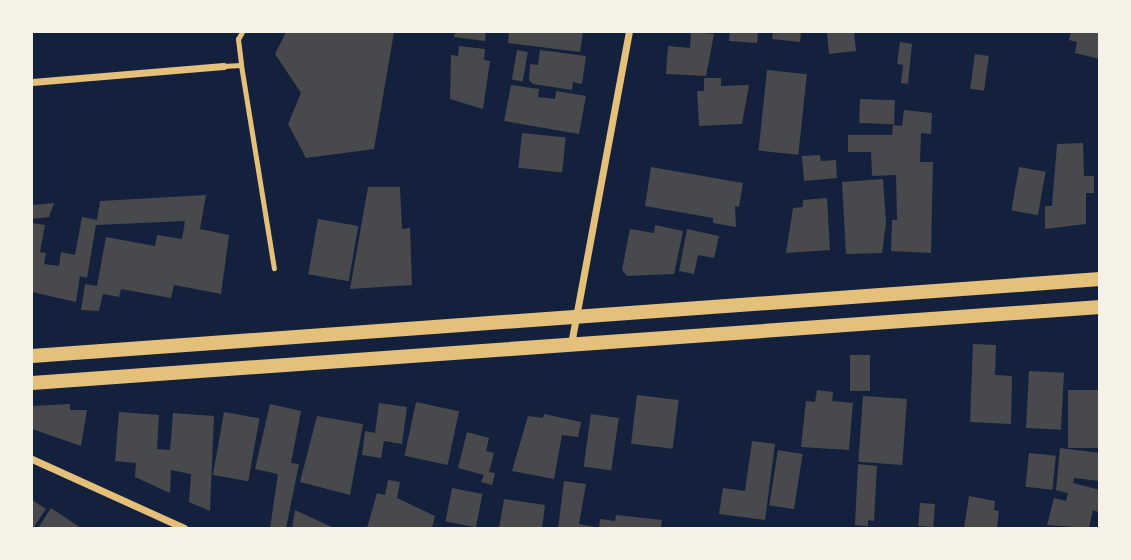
<!DOCTYPE html>
<style>
body{margin:0}
#map{position:relative;width:1131px;height:560px;overflow:hidden;background:#14213d;font-family:"DejaVu Sans",sans-serif}
div>[style]{position:absolute}
.building>*{inset:0;background:#48494c;transform-origin:0 0}
.service>*{height:5px;margin:-2.5px;padding:0 2.5px;transform-origin:2.5px;border-radius:2.5px;background:#e5c07b}
.minor>*{height:7px;margin:-3.5px;padding:0 3.5px;transform-origin:3.5px;border-radius:3.5px;background:#e5c07b}
.secondary>*{height:14px;margin:-7px;padding:0 7px;transform-origin:7px;border-radius:7px;background:#e5c07b}
span{translate:-50% -50%;white-space:nowrap;text-align:center;line-height:1.15;-webkit-text-stroke:5px #f6f1e7;paint-order:stroke}
.frame{position:absolute;inset:0;border:33px solid #f6f1e7;pointer-events:none}
</style>
<div id="map">
<div class="building">
<i style="clip-path:polygon(286px 32px,394px 32px,374px 149px,306px 158px,288px 124px,301px 93px,275px 54px)"></i>
<i style="clip-path:polygon(455px 32px,486px 32px,485px 41px,454px 37px)"></i>
<i style="clip-path:polygon(509px 32px,583px 32px,580px 52px,508px 43px)"></i>
<i style="clip-path:polygon(691px 32px,714px 34px,706px 76px,666px 74px,668px 46px,690px 48px)"></i>
<i style="clip-path:polygon(730px 32px,758px 32px,757px 43px,729px 41px)"></i>
<i style="clip-path:polygon(773px 32px,801px 32px,800px 42px,772px 39px)"></i>
<i style="clip-path:polygon(827px 32px,854px 32px,856px 51px,829px 54px)"></i>
<i style="clip-path:polygon(1071px 32px,1100px 32px,1100px 59px,1075px 53px,1077px 42px,1069px 40px)"></i>
<i style="clip-path:polygon(900px 42px,912px 44px,908px 84px,901px 83px,903px 65px,897px 64px)"></i>
<i style="clip-path:polygon(459px 46px,485px 49px,484px 60px,490px 61px,483px 109px,450px 99px,451px 55px,458px 56px)"></i>
<i style="left:517px;top:50px;width:11px;height:30px;rotate:10deg"></i>
<i style="clip-path:polygon(540px 50px,586px 56px,582px 84px,573px 82px,572px 90px,533px 84px,529px 80px,530px 64px,538px 65px)"></i>
<i style="left:975px;top:54px;width:14px;height:35px;rotate:8deg"></i>
<i style="left:767px;top:70px;width:40px;height:81px;rotate:6deg"></i>
<i style="clip-path:polygon(704px 78px,721px 78px,721px 86px,749px 85px,742px 124px,699px 126px,697px 91px,704px 91px)"></i>
<i style="clip-path:polygon(511px 85px,539px 89px,538px 97px,555px 99px,556px 91px,586px 96px,579px 134px,504px 121px)"></i>
<i style="left:860px;top:99px;width:35px;height:24px;rotate:2deg"></i>
<i style="clip-path:polygon(904px 110px,932px 113px,931px 134px,921px 133px,920px 162px,933px 162px,931px 253px,891px 251px,892px 220px,897px 220px,896px 175px,872px 176px,871px 152px,848px 152px,848px 135px,892px 135px,893px 125px,902px 126px)"></i>
<i style="left:522px;top:133px;width:44px;height:35px;rotate:6deg"></i>
<i style="clip-path:polygon(1083px 143px,1084px 176px,1094px 176px,1094px 193px,1086px 193px,1086px 224px,1045px 229px,1045px 206px,1052px 206px,1057px 144px)"></i>
<i style="clip-path:polygon(820px 155px,821px 161px,836px 160px,837px 178px,804px 181px,802px 156px)"></i>
<i style="clip-path:polygon(651px 167px,743px 183px,739px 207px,735px 206px,736px 227px,713px 223px,713px 218px,645px 206px)"></i>
<i style="left:1019px;top:167px;width:27px;height:44px;rotate:10deg"></i>
<i style="clip-path:polygon(883px 179px,886px 223px,882px 253px,846px 254px,842px 182px)"></i>
<i style="clip-path:polygon(368px 187px,400px 187px,402px 229px,410px 228px,412px 285px,350px 289px)"></i>
<i style="clip-path:polygon(206px 195px,200px 229px,229px 235px,221px 294px,174px 285px,171px 298px,121px 289px,119px 297px,103px 294px,99px 311px,81px 310px,85px 284px,97px 286px,106px 237px,155px 246px,157px 235px,182px 239px,185px 221px,96px 225px,87px 278px,80px 276px,76px 302px,32px 292px,32px 223px,45px 225px,40px 252px,46px 253px,44px 264px,59px 266px,61px 252px,75px 255px,82px 217px,97px 220px,100px 201px)"></i>
<i style="clip-path:polygon(827px 198px,830px 250px,786px 253px,793px 208px,803px 207px,803px 200px)"></i>
<i style="clip-path:polygon(54px 203px,49px 217px,32px 219px,32px 205px)"></i>
<i style="left:318px;top:219px;width:41px;height:56px;rotate:10deg"></i>
<i style="clip-path:polygon(655px 225px,683px 231px,674px 274px,627px 276px,622px 270px,630px 229px,654px 233px)"></i>
<i style="clip-path:polygon(687px 229px,719px 236px,714px 258px,698px 255px,694px 274px,679px 271px)"></i>
<i style="clip-path:polygon(973px 344px,996px 345px,995px 375px,1012px 376px,1011px 424px,970px 422px)"></i>
<i style="left:850px;top:355px;width:20px;height:36px"></i>
<i style="left:1029px;top:371px;width:35px;height:57px;rotate:3deg"></i>
<i style="clip-path:polygon(817px 390px,833px 392px,832px 401px,853px 403px,849px 450px,801px 447px,806px 401px,815px 402px)"></i>
<i style="left:1100px;top:390px;width:58px;height:32px;rotate:90deg"></i>
<i style="left:637px;top:395px;width:42px;height:49px;rotate:7deg"></i>
<i style="left:863px;top:396px;width:44px;height:66px;rotate:4deg"></i>
<i style="left:416px;top:402px;width:44px;height:55px;rotate:12deg"></i>
<i style="clip-path:polygon(379px 403px,407px 407px,402px 444px,384px 441px,381px 458px,362px 455px,365px 431px,375px 433px)"></i>
<i style="clip-path:polygon(70px 404px,70px 410px,87px 410px,81px 446px,32px 429px,32px 406px)"></i>
<i style="clip-path:polygon(270px 404px,301px 411px,291px 463px,299px 464px,286px 528px,270px 528px,278px 474px,255px 469px)"></i>
<i style="clip-path:polygon(119px 412px,159px 415px,157px 449px,170px 450px,173px 413px,214px 416px,210px 511px,189px 502px,191px 474px,171px 470px,170px 493px,135px 477px,136px 463px,115px 461px)"></i>
<i style="left:224px;top:412px;width:36px;height:64px;rotate:10deg"></i>
<i style="clip-path:polygon(544px 414px,581px 422px,578px 437px,562px 435px,554px 479px,512px 471px,528px 416px,543px 418px)"></i>
<i style="left:591px;top:414px;width:28px;height:53px;rotate:8deg"></i>
<i style="clip-path:polygon(317px 416px,363px 424px,350px 495px,300px 482px)"></i>
<i style="clip-path:polygon(467px 432px,489px 438px,486px 451px,494px 453px,489px 472px,495px 473px,492px 485px,481px 482px,484px 475px,458px 468px)"></i>
<i style="clip-path:polygon(752px 441px,775px 444px,765px 520px,719px 514px,723px 488px,745px 491px)"></i>
<i style="clip-path:polygon(1060px 448px,1100px 453px,1100px 481px,1074px 478px,1073px 483px,1100px 490px,1098px 512px,1093px 510px,1089px 528px,1047px 525px,1054px 498px,1066px 501px,1068px 493px,1056px 490px)"></i>
<i style="left:778px;top:450px;width:25px;height:56px;rotate:9deg"></i>
<i style="left:1029px;top:453px;width:27px;height:34px;rotate:6deg"></i>
<i style="clip-path:polygon(858px 464px,877px 466px,874px 521px,868px 520px,868px 526px,855px 525px)"></i>
<i style="clip-path:polygon(388px 480px,400px 482px,397px 498px,435px 516px,432px 528px,367px 528px,377px 493px,385px 495px)"></i>
<i style="clip-path:polygon(564px 481px,586px 484px,579px 524px,599px 528px,558px 528px)"></i>
<i style="left:452px;top:488px;width:31px;height:34px;rotate:11deg"></i>
<i style="clip-path:polygon(969px 496px,995px 501px,994px 510px,999px 511px,997px 528px,964px 528px)"></i>
<i style="clip-path:polygon(504px 499px,545px 505px,542px 528px,499px 528px)"></i>
<i style="clip-path:polygon(32px 500px,46px 509px,33px 528px,32px 528px)"></i>
<i style="left:920px;top:503px;width:15px;height:23px;rotate:4deg"></i>
<i style="clip-path:polygon(51px 508px,78px 526px,76px 528px,38px 528px)"></i>
<i style="clip-path:polygon(295px 510px,334px 528px,292px 528px)"></i>
<i style="clip-path:polygon(616px 515px,662px 520px,661px 528px,599px 528px,600px 519px,615px 521px)"></i>
</div>
<div class="service">
<i style="left:242px;top:32px;width:8px;rotate:120deg"></i>
<i style="left:238px;top:39px;width:26px;rotate:83deg"></i>
<i style="left:241px;top:65px;width:206px;rotate:80.8deg"></i>
<i style="left:223px;top:66px;width:18px;rotate:-3deg"></i>
</div>
<div class="minor">
<i style="left:32px;top:82px;width:192px;rotate:-4.8deg"></i>
<i style="left:571px;top:344px;width:317px;rotate:-79.5deg"></i>
<i style="left:32px;top:459px;width:167px;rotate:24.4deg"></i>
</div>
<div class="secondary">
<i style="left:32px;top:356px;width:1071px;rotate:-4.12deg"></i>
<i style="left:32px;top:383px;width:1071px;rotate:-4.07deg"></i>
</div>
<div class="frame"></div>
</div>
